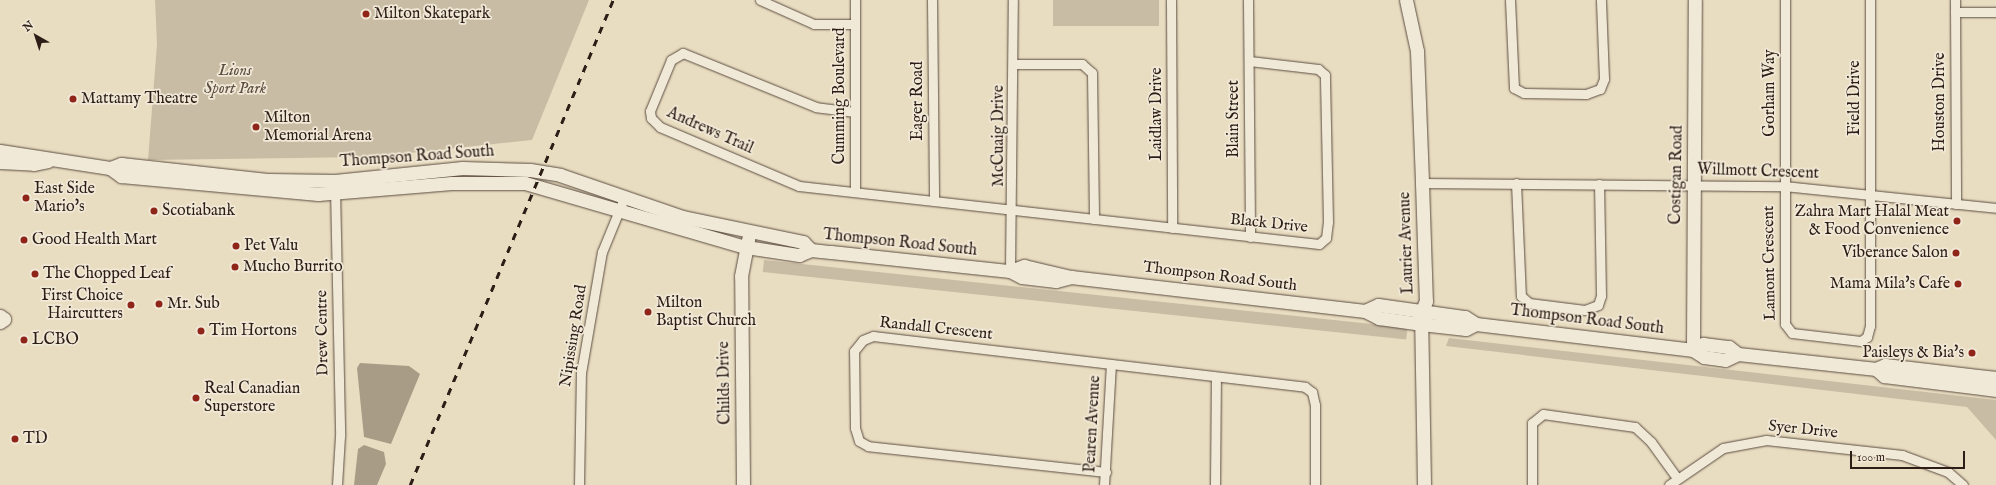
<!DOCTYPE html>
<style>
body{margin:0}
#map{position:relative;width:1996px;height:485px;overflow:hidden;background:#e9ddc1;font-family:"IM FELL English",serif}
div>[style]{position:absolute}
.green>*{inset:0;background:#c9bca4;transform-origin:0 0}
.water>*{inset:0;background:#a99c87}
.roads{filter:drop-shadow(0 0 1px #5c4d41) drop-shadow(0 0 1px #5c4d41)}
.street>*{height:9px;margin:-4.5px;padding:0 4.5px;transform-origin:4.5px;border-radius:4.5px;background:#f1e9d7}
.secondary>*{height:13px;margin:-6.5px;padding:0 6.5px;transform-origin:6.5px;border-radius:6.5px;background:#f1e9d7}
.rail>*{height:2.5px;margin-top:-1.25px;transform-origin:0;background:repeating-linear-gradient(90deg,#2d1d16 0 7px,transparent 0 14px)}
.dots>*{width:11px;height:11px;translate:-50% -50%;box-sizing:border-box;border:2px solid #f1e9d7;border-radius:50%}
span{translate:-50% -50%;white-space:nowrap;text-align:center;line-height:1.15;-webkit-text-stroke:3.5px #f1e9d7;paint-order:stroke}
.poi-label{font-size:16px;color:#2d1d16}
.left{translate:0 -50%;text-align:left}
.right{translate:-100% -50%;text-align:right}
.park-label{font-size:16px;color:#5c4d41;font-style:italic}
.street-label{font-size:16px;color:#2d1d16}
.north{position:absolute;left:16px;top:16px;width:40px;height:40px;-webkit-text-stroke:3px #f1e9d7;paint-order:stroke;rotate:321deg;font-size:11px;font-weight:700;line-height:16px;text-align:center;color:#2d1d16}
.north::after{content:'';display:block;margin:auto;width:14px;height:18px;background:#2d1d16;clip-path:polygon(50% 0,100% 100%,50% 72%,0 100%)}
.scale{position:absolute;left:1850px;top:451px;width:115px;height:18px;box-sizing:border-box;border:2px solid #2d1d16;border-top:0;padding-left:5px;font-size:12px;line-height:14px;white-space:nowrap;color:#2d1d16;-webkit-text-stroke:3px #f1e9d7;paint-order:stroke}
</style>
<div id="map">
<div class="green">
<i style="clip-path:polygon(155px 0,589px 0,532px 140px,372px 157px,148px 160px,157px 44px)"></i>
<i style="left:1053px;top:0;width:106px;height:26px"></i>
<i style="left:764px;top:260px;width:647px;height:12px;rotate:6deg"></i>
<i style="clip-path:polygon(1449px 338px,1996px 400px,1996px 440px,1967px 407px,1446px 346px)"></i>
</div>
<div class="water">
<i style="clip-path:polygon(360px 363px,409px 366px,420px 374px,391px 444px,364px 437px,357px 368px)"></i>
<i style="clip-path:polygon(364px 445px,384px 452px,386px 464px,377px 485px,354px 485px,358px 449px)"></i>
</div>
<div class="roads">
<div class="street">
<i style="left:760px;top:0;width:59px;rotate:24deg"></i>
<i style="left:814px;top:24px;width:40px"></i>
<i style="left:855px;top:0;width:192px;rotate:90deg"></i>
<i style="left:932px;top:0;width:201px;rotate:89.4deg"></i>
<i style="left:1171px;top:0;width:228px;rotate:89.7deg"></i>
<i style="left:1248px;top:0;width:237px;rotate:89.5deg"></i>
<i style="left:1510px;top:0;width:88px;rotate:87.4deg"></i>
<i style="left:1514px;top:88px;width:11px;rotate:27deg"></i>
<i style="left:1524px;top:93px;width:62px;rotate:0.9deg"></i>
<i style="left:1586px;top:94px;width:15px;rotate:-20deg"></i>
<i style="left:1600px;top:89px;width:11px;rotate:-68deg"></i>
<i style="left:1604px;top:79px;width:79px;rotate:-92.2deg"></i>
<i style="left:1785px;top:0;width:324px;rotate:90deg"></i>
<i style="left:1785px;top:324px;width:11px;rotate:52deg"></i>
<i style="left:1792px;top:333px;width:69px;rotate:6.6deg"></i>
<i style="left:1861px;top:341px;width:7px;rotate:-34deg"></i>
<i style="left:1867px;top:337px;width:11px;rotate:-75deg"></i>
<i style="left:1870px;top:326px;width:326px;rotate:-90deg"></i>
<i style="left:1955px;top:0;width:204px;rotate:89.7deg"></i>
<i style="left:1955px;top:12px;width:41px"></i>
<i style="left:1014px;top:64px;width:68px"></i>
<i style="left:1082px;top:64px;width:13px;rotate:42deg"></i>
<i style="left:1092px;top:73px;width:146px;rotate:89.2deg"></i>
<i style="left:855px;top:112px;width:39px;rotate:-173deg"></i>
<i style="left:816px;top:107px;width:144px;rotate:-157.9deg"></i>
<i style="left:683px;top:53px;width:14px;rotate:150deg"></i>
<i style="left:671px;top:60px;width:55px;rotate:112.4deg"></i>
<i style="left:650px;top:111px;width:7px;rotate:82deg"></i>
<i style="left:651px;top:118px;width:13px;rotate:45deg"></i>
<i style="left:660px;top:127px;width:151px;rotate:23deg"></i>
<i style="left:799px;top:186px;width:523px;rotate:6.36deg"></i>
<i style="left:1319px;top:244px;width:9px;rotate:-41deg"></i>
<i style="left:1326px;top:238px;width:16px;rotate:-83deg"></i>
<i style="left:1328px;top:222px;width:147px;rotate:-91.2deg"></i>
<i style="left:1325px;top:75px;width:9px;rotate:-139deg"></i>
<i style="left:1318px;top:69px;width:69px;rotate:-173.4deg"></i>
<i style="left:1422px;top:183px;width:362px;rotate:0.5deg"></i>
<i style="left:1784px;top:186px;width:213px;rotate:5.9deg"></i>
<i style="left:1516px;top:183px;width:113px;rotate:87.5deg"></i>
<i style="left:1521px;top:296px;width:11px;rotate:41deg"></i>
<i style="left:1529px;top:303px;width:56px;rotate:7.1deg"></i>
<i style="left:1585px;top:310px;width:14px;rotate:-21deg"></i>
<i style="left:1598px;top:305px;width:9px;rotate:-72deg"></i>
<i style="left:1601px;top:296px;width:112px;rotate:-91deg"></i>
<i style="left:335px;top:188px;width:248px;rotate:88.8deg"></i>
<i style="left:340px;top:436px;width:49px;rotate:93.5deg"></i>
<i style="left:1010px;top:271px;width:271px;rotate:-89.4deg"></i>
<i style="left:1106px;top:472px;width:239px;rotate:-173.8deg"></i>
<i style="left:868px;top:446px;width:10px;rotate:-151deg"></i>
<i style="left:859px;top:441px;width:14px;rotate:-107deg"></i>
<i style="left:855px;top:428px;width:77px;rotate:-90.7deg"></i>
<i style="left:854px;top:351px;width:14px;rotate:-51deg"></i>
<i style="left:863px;top:340px;width:11px;rotate:-22deg"></i>
<i style="left:873px;top:336px;width:435px;rotate:6.7deg"></i>
<i style="left:1305px;top:387px;width:9px;rotate:36deg"></i>
<i style="left:1312px;top:392px;width:13px;rotate:77deg"></i>
<i style="left:1315px;top:405px;width:80px;rotate:90deg"></i>
<i style="left:579px;top:485px;width:112px;rotate:-89deg"></i>
<i style="left:581px;top:373px;width:123px;rotate:-80.2deg"></i>
<i style="left:602px;top:252px;width:61px;rotate:-67.7deg"></i>
<i style="left:1104px;top:485px;width:121px;rotate:-86.7deg"></i>
<i style="left:1215px;top:485px;width:107px;rotate:-89.5deg"></i>
<i style="left:1532px;top:485px;width:62px;rotate:-90deg"></i>
<i style="left:1532px;top:423px;width:14px;rotate:-39deg"></i>
<i style="left:1543px;top:414px;width:93px;rotate:8deg"></i>
<i style="left:1635px;top:427px;width:22px;rotate:43deg"></i>
<i style="left:1651px;top:442px;width:44px;rotate:54.2deg"></i>
<i style="left:1669px;top:485px;width:65px;rotate:-34.4deg"></i>
<i style="left:1723px;top:448px;width:44px;rotate:-10.5deg"></i>
<i style="left:1766px;top:440px;width:137px;rotate:6.3deg"></i>
<i style="left:1902px;top:455px;width:49px;rotate:20.3deg"></i>
<i style="left:1948px;top:472px;width:20px;rotate:41deg"></i>
</div>
<div class="secondary">
<i style="left:1406px;top:0;width:52px;rotate:77.8deg"></i>
<i style="left:1417px;top:51px;width:132px;rotate:87.8deg"></i>
<i style="left:1422px;top:183px;width:118px;rotate:88.1deg"></i>
<i style="left:1426px;top:301px;width:12px;rotate:114deg"></i>
<i style="left:1421px;top:312px;width:173px;rotate:89deg"></i>
<i style="left:0;top:151px;width:111px;rotate:8.8deg"></i>
<i style="left:110px;top:168px;width:12px;rotate:-20deg"></i>
<i style="left:121px;top:164px;width:149px;rotate:6.2deg"></i>
<i style="left:269px;top:180px;width:66px;rotate:0.9deg"></i>
<i style="left:335px;top:181px;width:128px;rotate:-5.8deg"></i>
<i style="left:462px;top:168px;width:68px;rotate:1.7deg"></i>
<i style="left:530px;top:170px;width:30px;rotate:9deg"></i>
<i style="left:560px;top:175px;width:130px;rotate:18.9deg"></i>
<i style="left:683px;top:217px;width:123px;rotate:11.8deg"></i>
<i style="left:803px;top:242px;width:11px;rotate:45deg"></i>
<i style="left:0;top:162px;width:34px;rotate:3deg"></i>
<i style="left:34px;top:164px;width:14px;rotate:-12deg"></i>
<i style="left:110px;top:168px;width:14px;rotate:36deg"></i>
<i style="left:121px;top:176px;width:198px;rotate:5.2deg"></i>
<i style="left:318px;top:194px;width:134px;rotate:-4.7deg"></i>
<i style="left:452px;top:183px;width:73px"></i>
<i style="left:525px;top:183px;width:230px;rotate:16.2deg"></i>
<i style="left:746px;top:247px;width:54px;rotate:8.6deg"></i>
<i style="left:799px;top:255px;width:13px;rotate:-23deg"></i>
<i style="left:811px;top:250px;width:20px;rotate:6deg"></i>
<i style="left:831px;top:252px;width:180px;rotate:6.1deg"></i>
<i style="left:1010px;top:271px;width:13px;rotate:27deg"></i>
<i style="left:1022px;top:277px;width:34px;rotate:7deg"></i>
<i style="left:1056px;top:281px;width:16px;rotate:-15deg"></i>
<i style="left:1010px;top:271px;width:15px;rotate:-20deg"></i>
<i style="left:1024px;top:266px;width:48px;rotate:13.2deg"></i>
<i style="left:1071px;top:277px;width:296px;rotate:6.6deg"></i>
<i style="left:1365px;top:311px;width:16px;rotate:27deg"></i>
<i style="left:1379px;top:318px;width:42px;rotate:8.1deg"></i>
<i style="left:1421px;top:324px;width:45px;rotate:6.3deg"></i>
<i style="left:1466px;top:329px;width:11px;rotate:-27deg"></i>
<i style="left:1365px;top:311px;width:14px;rotate:-25deg"></i>
<i style="left:1378px;top:305px;width:88px;rotate:7.9deg"></i>
<i style="left:1465px;top:317px;width:13px;rotate:32deg"></i>
<i style="left:1476px;top:324px;width:219px;rotate:6.8deg"></i>
<i style="left:1693px;top:350px;width:13px;rotate:32deg"></i>
<i style="left:1704px;top:357px;width:21px;rotate:8deg"></i>
<i style="left:1725px;top:360px;width:14px;rotate:-25deg"></i>
<i style="left:1738px;top:354px;width:139px;rotate:6.2deg"></i>
<i style="left:1876px;top:369px;width:10px;rotate:-24deg"></i>
<i style="left:1885px;top:365px;width:112px;rotate:6.7deg"></i>
<i style="left:0;top:316px;width:5px;rotate:37deg"></i>
<i style="left:4px;top:319px;width:5px;rotate:143deg"></i>
<i style="left:1693px;top:350px;width:350px;rotate:-89.7deg"></i>
<i style="left:1693px;top:350px;width:12px;rotate:-31deg"></i>
<i style="left:1703px;top:344px;width:26px;rotate:7deg"></i>
<i style="left:1729px;top:347px;width:11px;rotate:38deg"></i>
<i style="left:1876px;top:369px;width:11px;rotate:41deg"></i>
<i style="left:1884px;top:376px;width:113px;rotate:7.1deg"></i>
<i style="left:743px;top:485px;width:209px;rotate:-90.5deg"></i>
<i style="left:741px;top:276px;width:38px;rotate:-79deg"></i>
</div>
</div>
<div class="rail">
<i style="left:410px;top:485px;width:526px;rotate:-67.29deg"></i>
</div>
<div class="dots">
<i style="left:366px;top:14px;background:#8f2418"></i>
<i style="left:73px;top:99px;background:#8f2418"></i>
<i style="left:256px;top:127px;background:#8f2418"></i>
<i style="left:26px;top:198px;background:#8f2418"></i>
<i style="left:154px;top:211px;background:#8f2418"></i>
<i style="left:1957px;top:221px;background:#8f2418"></i>
<i style="left:24px;top:240px;background:#8f2418"></i>
<i style="left:236px;top:246px;background:#8f2418"></i>
<i style="left:1956px;top:253px;background:#8f2418"></i>
<i style="left:235px;top:267px;background:#8f2418"></i>
<i style="left:35px;top:274px;background:#8f2418"></i>
<i style="left:1958px;top:284px;background:#8f2418"></i>
<i style="left:159px;top:304px;background:#8f2418"></i>
<i style="left:131px;top:305px;background:#8f2418"></i>
<i style="left:648px;top:312px;background:#8f2418"></i>
<i style="left:201px;top:331px;background:#8f2418"></i>
<i style="left:24px;top:340px;background:#8f2418"></i>
<i style="left:1972px;top:353px;background:#8f2418"></i>
<i style="left:196px;top:398px;background:#8f2418"></i>
<i style="left:15px;top:439px;background:#8f2418"></i>
</div>
<div class="poi-label">
<span class="left" style="left:374px;top:14px">Milton Skatepark</span>
<span class="left" style="left:81px;top:99px">Mattamy Theatre</span>
<span class="left" style="left:264px;top:127px">Milton<br>Memorial Arena</span>
<span class="left" style="left:34px;top:198px">East Side<br>Mario's</span>
<span class="left" style="left:162px;top:211px">Scotiabank</span>
<span class="right" style="left:1949px;top:221px">Zahra Mart Halal Meat<br>&amp; Food Convenience</span>
<span class="left" style="left:32px;top:240px">Good Health Mart</span>
<span class="left" style="left:244px;top:246px">Pet Valu</span>
<span class="right" style="left:1948px;top:253px">Viberance Salon</span>
<span class="left" style="left:243px;top:267px">Mucho Burrito</span>
<span class="left" style="left:43px;top:274px">The Chopped Leaf</span>
<span class="right" style="left:1950px;top:284px">Mama Mila's Cafe</span>
<span class="right" style="left:123px;top:305px">First Choice<br>Haircutters</span>
<span class="left" style="left:656px;top:312px">Milton<br>Baptist Church</span>
<span class="left" style="left:167px;top:304px">Mr. Sub</span>
<span class="left" style="left:209px;top:331px">Tim Hortons</span>
<span class="left" style="left:32px;top:340px">LCBO</span>
<span class="right" style="left:1964px;top:353px">Paisleys &amp; Bia's</span>
<span class="left" style="left:204px;top:398px">Real Canadian<br>Superstore</span>
<span class="left" style="left:23px;top:439px">TD</span>
</div>
<div class="park-label">
<span style="left:235px;top:80px">Lions<br>Sport Park</span>
</div>
<div class="street-label">
<span style="left:1770px;top:93px;rotate:-90deg">Gorham Way</span>
<span style="left:840px;top:96px;rotate:-90deg">Cumming Boulevard</span>
<span style="left:1855px;top:98px;rotate:-90deg">Field Drive</span>
<span style="left:918px;top:101px;rotate:-90deg">Eager Road</span>
<span style="left:1940px;top:102px;rotate:-90deg">Houston Drive</span>
<span style="left:1157px;top:114px;rotate:-90deg">Laidlaw Drive</span>
<span style="left:1234px;top:119px;rotate:-90deg">Blain Street</span>
<span style="left:710px;top:131px;rotate:24deg">Andrews Trail</span>
<span style="left:999px;top:136px;rotate:-90deg">McCuaig Drive</span>
<span style="left:417px;top:157px;rotate:-4deg">Thompson Road South</span>
<span style="left:1758px;top:172px;rotate:2deg">Willmott Crescent</span>
<span style="left:1677px;top:175px;rotate:-89deg">Costigan Road</span>
<span style="left:1269px;top:224px;rotate:6deg">Black Drive</span>
<span style="left:900px;top:243px;rotate:6deg">Thompson Road South</span>
<span style="left:1407px;top:243px;rotate:-92deg">Laurier Avenue</span>
<span style="left:1770px;top:263px;rotate:-91deg">Lamont Crescent</span>
<span style="left:1220px;top:277px;rotate:7deg">Thompson Road South</span>
<span style="left:1587px;top:320px;rotate:7deg">Thompson Road South</span>
<span style="left:936px;top:329px;rotate:6deg">Randall Crescent</span>
<span style="left:323px;top:333px;rotate:-91deg">Drew Centre</span>
<span style="left:574px;top:336px;rotate:-81deg">Nipissing Road</span>
<span style="left:725px;top:383px;rotate:-91deg">Childs Drive</span>
<span style="left:1093px;top:424px;rotate:-87deg">Pearen Avenue</span>
<span style="left:1803px;top:430px;rotate:6deg">Syer Drive</span>
</div>
<div class="north">N</div>
<div class="scale">100 m</div>
</div>
